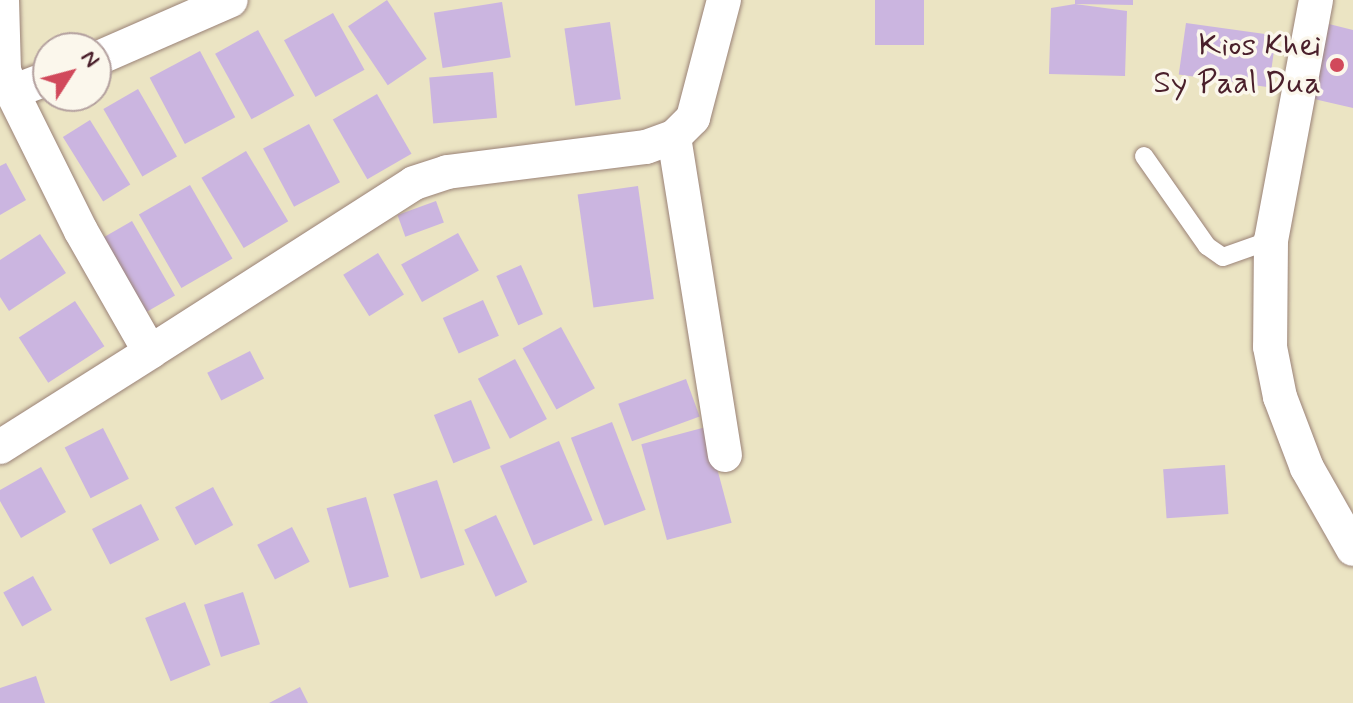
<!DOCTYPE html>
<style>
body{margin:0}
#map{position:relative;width:1353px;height:703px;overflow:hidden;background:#ebe4c3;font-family:Mynerve,sans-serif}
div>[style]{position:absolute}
.building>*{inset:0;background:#cbb5e0;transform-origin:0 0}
.roads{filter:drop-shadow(0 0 2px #9a8277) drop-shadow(0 0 2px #9a8277)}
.service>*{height:18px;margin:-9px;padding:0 9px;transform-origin:9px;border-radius:9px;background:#fff}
.minor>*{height:34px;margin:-17px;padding:0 17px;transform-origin:17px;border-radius:17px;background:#fff}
.dots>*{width:22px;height:22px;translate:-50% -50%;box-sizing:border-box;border:4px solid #fbf7ec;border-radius:50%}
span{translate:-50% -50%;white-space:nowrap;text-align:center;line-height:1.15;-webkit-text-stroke:7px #fbf7ec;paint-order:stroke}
.poi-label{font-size:32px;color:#4a1f2b}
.right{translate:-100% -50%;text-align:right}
.north{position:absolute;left:32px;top:32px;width:80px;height:80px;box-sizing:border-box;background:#fbf7ec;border:2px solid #b4a19f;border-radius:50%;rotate:54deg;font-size:22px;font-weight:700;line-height:32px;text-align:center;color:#4a1f2b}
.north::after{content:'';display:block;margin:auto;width:28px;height:36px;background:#d1495b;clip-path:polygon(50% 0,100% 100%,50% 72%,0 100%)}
</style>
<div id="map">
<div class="building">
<i style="left:387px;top:0;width:71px;height:47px;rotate:56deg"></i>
<i style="left:875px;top:0;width:49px;height:45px"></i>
<i style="clip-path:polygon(1075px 0,1133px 0,1133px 5px,1075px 4px)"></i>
<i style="left:502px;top:2px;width:56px;height:69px;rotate:81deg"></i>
<i style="clip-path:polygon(1075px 4px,1127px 11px,1125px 76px,1049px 74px,1051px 8px)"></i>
<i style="left:333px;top:13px;width:65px;height:56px;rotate:61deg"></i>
<i style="left:610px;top:22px;width:78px;height:46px;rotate:82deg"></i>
<i style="left:1186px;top:23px;width:91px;height:52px;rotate:8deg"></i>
<i style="clip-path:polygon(1329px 24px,1353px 30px,1353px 108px,1314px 99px)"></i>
<i style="left:258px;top:30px;width:75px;height:49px;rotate:61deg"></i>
<i style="left:200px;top:51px;width:75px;height:57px;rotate:62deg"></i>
<i style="left:493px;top:72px;width:46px;height:64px;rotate:85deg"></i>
<i style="left:138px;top:89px;width:78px;height:40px;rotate:60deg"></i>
<i style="left:377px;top:94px;width:69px;height:51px;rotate:60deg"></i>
<i style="left:90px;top:120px;width:76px;height:32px;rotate:58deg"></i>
<i style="left:309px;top:124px;width:66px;height:52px;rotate:62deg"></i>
<i style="left:246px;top:151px;width:82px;height:52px;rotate:59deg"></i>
<i style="clip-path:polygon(6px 163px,26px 200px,0 215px,0 166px)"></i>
<i style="left:190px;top:185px;width:85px;height:59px;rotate:60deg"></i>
<i style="left:638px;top:186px;width:114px;height:61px;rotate:82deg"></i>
<i style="left:436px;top:201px;width:23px;height:41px;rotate:70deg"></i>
<i style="left:132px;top:221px;width:86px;height:37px;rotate:60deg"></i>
<i style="left:458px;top:233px;width:43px;height:65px;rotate:61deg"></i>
<i style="clip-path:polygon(40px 234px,66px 273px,9px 311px,0 297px,0 260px)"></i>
<i style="left:378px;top:253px;width:49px;height:41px;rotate:58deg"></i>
<i style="left:521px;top:265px;width:54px;height:27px;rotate:66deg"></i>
<i style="left:483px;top:300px;width:39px;height:44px;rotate:66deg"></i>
<i style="left:75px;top:301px;width:54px;height:67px;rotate:57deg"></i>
<i style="left:561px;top:327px;width:70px;height:44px;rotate:61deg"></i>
<i style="left:250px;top:351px;width:31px;height:48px;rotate:63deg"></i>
<i style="left:515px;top:359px;width:68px;height:42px;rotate:62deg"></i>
<i style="left:686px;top:379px;width:40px;height:72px;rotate:70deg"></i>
<i style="left:471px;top:400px;width:52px;height:40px;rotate:68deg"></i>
<i style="left:612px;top:422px;width:94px;height:44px;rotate:69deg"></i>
<i style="left:706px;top:427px;width:99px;height:67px;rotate:75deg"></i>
<i style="left:103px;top:428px;width:57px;height:43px;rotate:63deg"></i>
<i style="left:559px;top:441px;width:86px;height:64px;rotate:67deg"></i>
<i style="left:1225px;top:465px;width:49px;height:62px;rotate:86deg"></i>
<i style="clip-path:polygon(41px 467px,66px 512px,21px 538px,0 501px,0 490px)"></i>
<i style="left:437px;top:480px;width:89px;height:46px;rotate:72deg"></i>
<i style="left:213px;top:487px;width:43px;height:43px;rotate:62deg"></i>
<i style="left:366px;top:497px;width:83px;height:41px;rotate:74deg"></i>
<i style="left:141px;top:504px;width:40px;height:55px;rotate:63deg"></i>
<i style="left:496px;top:515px;width:74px;height:35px;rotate:65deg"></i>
<i style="left:292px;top:527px;width:39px;height:39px;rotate:63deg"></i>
<i style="left:33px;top:576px;width:39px;height:34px;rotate:61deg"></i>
<i style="left:243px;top:592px;width:55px;height:41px;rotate:72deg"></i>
<i style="left:185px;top:602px;width:68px;height:43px;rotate:68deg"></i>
<i style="clip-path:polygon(36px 676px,45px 703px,0 703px,0 688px)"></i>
<i style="clip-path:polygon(300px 687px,308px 703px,269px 703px)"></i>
</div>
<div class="roads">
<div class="service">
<i style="left:1144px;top:156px;width:110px;rotate:55deg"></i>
<i style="left:1207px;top:246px;width:19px;rotate:35deg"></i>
<i style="left:1223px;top:257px;width:51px;rotate:-19.5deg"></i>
</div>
<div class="minor">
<i style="left:2px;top:0;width:70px;rotate:88.4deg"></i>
<i style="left:4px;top:70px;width:23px;rotate:70deg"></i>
<i style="left:12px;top:92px;width:155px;rotate:63.6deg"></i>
<i style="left:81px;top:231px;width:139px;rotate:60.3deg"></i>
<i style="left:150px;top:352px;width:313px;rotate:-32.6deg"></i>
<i style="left:414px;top:183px;width:35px;rotate:-18deg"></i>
<i style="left:447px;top:172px;width:201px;rotate:-7.2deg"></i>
<i style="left:646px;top:147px;width:30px;rotate:-20deg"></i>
<i style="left:674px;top:137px;width:27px;rotate:-45deg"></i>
<i style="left:693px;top:118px;width:122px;rotate:-75.3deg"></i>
<i style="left:1316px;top:0;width:244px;rotate:100.6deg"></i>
<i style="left:1271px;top:240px;width:107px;rotate:90.5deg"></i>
<i style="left:1270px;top:347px;width:51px;rotate:78.7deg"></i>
<i style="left:1280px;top:397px;width:76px;rotate:69.2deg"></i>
<i style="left:1307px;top:468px;width:93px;rotate:60.4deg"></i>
<i style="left:96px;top:59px;width:147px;rotate:-23.6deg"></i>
<i style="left:12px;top:92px;width:39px;rotate:-21deg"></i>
<i style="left:674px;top:137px;width:322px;rotate:80.9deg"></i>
<i style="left:0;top:447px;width:178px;rotate:-32.3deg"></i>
</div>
</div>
<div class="dots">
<i style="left:1337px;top:65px;background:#d1495b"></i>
</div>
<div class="poi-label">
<span class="right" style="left:1321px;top:65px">Kios Khei<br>Sy Paal Dua</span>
</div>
<div class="north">N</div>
</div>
